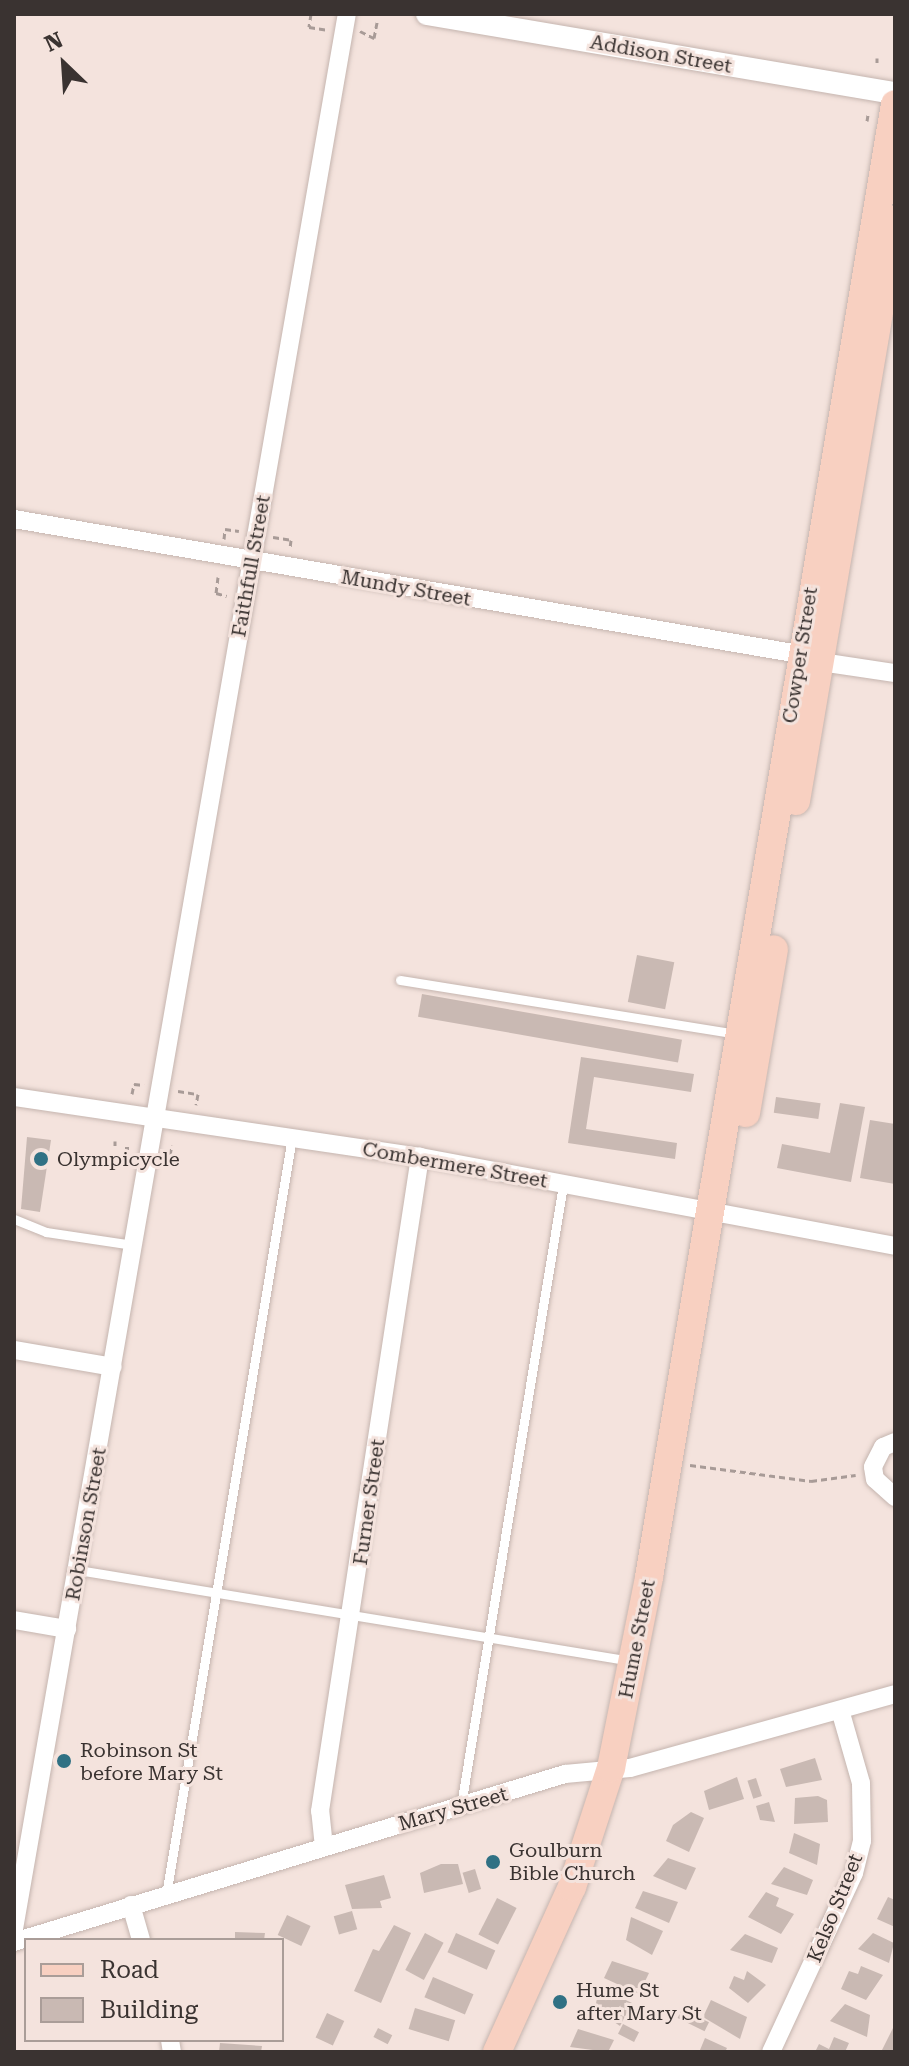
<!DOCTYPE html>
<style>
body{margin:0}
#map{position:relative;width:909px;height:2066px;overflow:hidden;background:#f4e3dd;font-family:"Roboto Serif",serif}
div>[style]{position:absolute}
.building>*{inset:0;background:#c9b9b3;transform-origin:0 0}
.path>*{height:3px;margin-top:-1.5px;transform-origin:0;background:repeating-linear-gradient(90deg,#a89b97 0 6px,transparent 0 10px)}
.roads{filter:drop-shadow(0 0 2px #c5b5af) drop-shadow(0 0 2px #c5b5af)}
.service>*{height:9px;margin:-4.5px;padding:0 4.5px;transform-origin:4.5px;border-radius:4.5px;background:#fff}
.minor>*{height:18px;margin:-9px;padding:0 9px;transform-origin:9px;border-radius:9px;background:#fff}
.tertiary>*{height:22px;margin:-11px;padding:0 11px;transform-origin:11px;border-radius:11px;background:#fff}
.primary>*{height:28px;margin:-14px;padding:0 14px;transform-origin:14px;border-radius:14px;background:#f8d0c1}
.dots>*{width:22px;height:22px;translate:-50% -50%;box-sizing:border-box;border:4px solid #f4e3dd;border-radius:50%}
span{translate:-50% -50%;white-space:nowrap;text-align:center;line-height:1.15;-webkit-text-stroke:6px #f4e3dd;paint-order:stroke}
.street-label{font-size:20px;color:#3a3331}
.poi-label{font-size:20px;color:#3a3331}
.left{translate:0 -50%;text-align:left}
.frame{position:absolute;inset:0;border:16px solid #3a3331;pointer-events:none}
.legend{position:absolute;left:24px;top:1938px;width:260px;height:104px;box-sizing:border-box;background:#f4e3dd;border:2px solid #aa9d98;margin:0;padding:10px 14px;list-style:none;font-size:24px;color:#3a3331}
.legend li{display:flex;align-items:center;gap:16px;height:40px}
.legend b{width:40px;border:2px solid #aa9d98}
.north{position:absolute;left:24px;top:24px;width:80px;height:80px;-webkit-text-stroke:6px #f4e3dd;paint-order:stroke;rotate:335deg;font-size:22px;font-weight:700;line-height:32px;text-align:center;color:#3a3331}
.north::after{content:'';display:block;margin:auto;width:28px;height:36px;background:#3a3331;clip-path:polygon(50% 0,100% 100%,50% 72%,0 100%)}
</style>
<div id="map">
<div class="building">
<i style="left:637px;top:955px;width:38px;height:48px;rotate:11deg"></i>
<i style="left:422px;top:994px;width:264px;height:23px;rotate:10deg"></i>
<i style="clip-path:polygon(581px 1057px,694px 1074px,691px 1092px,594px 1077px,586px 1129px,677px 1143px,675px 1159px,568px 1143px)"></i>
<i style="left:776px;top:1097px;width:45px;height:16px;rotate:8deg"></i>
<i style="clip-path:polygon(840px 1103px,865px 1107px,851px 1182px,777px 1168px,782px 1144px,830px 1153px)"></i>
<i style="clip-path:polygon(870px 1120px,895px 1124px,895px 1184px,860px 1178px)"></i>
<i style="clip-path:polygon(27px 1137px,51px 1140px,40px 1212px,21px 1209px)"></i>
<i style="clip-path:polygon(815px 1758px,822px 1780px,786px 1787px,780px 1769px)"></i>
<i style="clip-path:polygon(737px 1777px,744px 1799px,709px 1810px,704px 1791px)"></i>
<i style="left:756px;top:1778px;width:19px;height:9px;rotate:72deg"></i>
<i style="clip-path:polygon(818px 1796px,827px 1800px,828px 1822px,794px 1824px,795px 1798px)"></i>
<i style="clip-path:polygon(769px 1802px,775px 1822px,760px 1820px,756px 1806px)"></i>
<i style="clip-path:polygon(691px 1812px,704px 1818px,689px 1852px,666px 1841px,673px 1825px)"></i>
<i style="clip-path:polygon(794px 1833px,820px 1844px,817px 1865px,789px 1853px)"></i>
<i style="clip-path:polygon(668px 1858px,696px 1868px,686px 1890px,653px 1876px)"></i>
<i style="clip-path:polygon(441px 1864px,458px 1864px,463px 1884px,424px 1893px,420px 1873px)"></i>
<i style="clip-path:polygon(784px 1867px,813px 1880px,807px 1895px,771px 1884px)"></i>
<i style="left:475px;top:1869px;width:21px;height:13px;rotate:73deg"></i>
<i style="clip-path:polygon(384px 1875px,391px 1898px,380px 1901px,382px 1908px,352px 1909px,345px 1885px)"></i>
<i style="clip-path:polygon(643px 1891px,678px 1902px,669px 1923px,635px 1908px)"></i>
<i style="clip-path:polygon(766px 1892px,779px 1898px,776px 1906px,794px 1914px,781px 1934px,748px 1917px)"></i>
<i style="clip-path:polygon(888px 1897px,895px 1900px,895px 1927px,877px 1919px)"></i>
<i style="left:497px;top:1898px;width:22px;height:41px;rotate:27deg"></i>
<i style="left:352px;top:1911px;width:19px;height:19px;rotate:74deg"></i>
<i style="left:287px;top:1915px;width:26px;height:22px;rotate:25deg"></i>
<i style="clip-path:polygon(631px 1917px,663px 1931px,652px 1955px,626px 1940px)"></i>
<i style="clip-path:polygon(394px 1925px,411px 1933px,381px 2003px,354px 1991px,373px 1949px,379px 1951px)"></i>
<i style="clip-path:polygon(235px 1932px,265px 1933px,264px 1940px,235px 1940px)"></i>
<i style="left:425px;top:1933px;width:21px;height:42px;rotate:28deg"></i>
<i style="left:456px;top:1933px;width:43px;height:21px;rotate:24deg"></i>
<i style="clip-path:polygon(873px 1933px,894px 1943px,889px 1963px,858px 1949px)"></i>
<i style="clip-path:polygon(745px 1934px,778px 1948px,772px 1963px,730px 1950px)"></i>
<i style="clip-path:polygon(612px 1961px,649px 1973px,639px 1994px,604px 1978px)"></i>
<i style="clip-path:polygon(861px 1966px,883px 1975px,866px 2000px,841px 1989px,849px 1971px,858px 1974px)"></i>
<i style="clip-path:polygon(747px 1971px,766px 1985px,748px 2003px,729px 1988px,734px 1976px,744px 1980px)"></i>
<i style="left:433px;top:1977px;width:44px;height:22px;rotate:23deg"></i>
<i style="clip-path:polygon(599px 1987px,632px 2003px,620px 2026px,595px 2009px)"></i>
<i style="clip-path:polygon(711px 2000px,747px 2017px,740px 2039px,703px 2017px)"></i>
<i style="clip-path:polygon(845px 2004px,870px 2015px,867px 2037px,830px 2021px)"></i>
<i style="left:415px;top:2008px;width:42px;height:22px;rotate:17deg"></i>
<i style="left:682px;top:2009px;width:30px;height:10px;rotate:26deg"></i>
<i style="left:327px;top:2013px;width:19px;height:27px;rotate:25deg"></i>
<i style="left:623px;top:2024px;width:18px;height:11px;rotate:27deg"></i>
<i style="left:378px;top:2028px;width:16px;height:10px;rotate:27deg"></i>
<i style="clip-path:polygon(893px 2028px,895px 2052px,881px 2052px)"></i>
<i style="clip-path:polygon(578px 2029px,614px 2040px,608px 2052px,570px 2047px)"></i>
<i style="clip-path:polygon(834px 2037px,849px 2043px,845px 2052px,815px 2052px,819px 2044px,829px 2049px)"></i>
<i style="clip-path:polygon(705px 2038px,727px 2048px,725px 2052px,700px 2050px)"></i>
<i style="clip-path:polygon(220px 2043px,262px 2046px,261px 2052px,219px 2052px)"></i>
</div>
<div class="path">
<i style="left:311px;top:14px;width:13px;rotate:99deg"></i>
<i style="left:309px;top:27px;width:18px;rotate:9deg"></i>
<i style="left:360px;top:31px;width:16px;rotate:27deg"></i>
<i style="left:374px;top:38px;width:16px;rotate:-79deg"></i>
<i style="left:877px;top:63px;width:5px;rotate:-90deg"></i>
<i style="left:867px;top:121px;width:6px;rotate:-81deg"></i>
<i style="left:273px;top:537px;width:18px;rotate:9deg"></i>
<i style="left:291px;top:540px;width:8px;rotate:97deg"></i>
<i style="left:224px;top:539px;width:10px;rotate:-84deg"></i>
<i style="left:225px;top:529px;width:14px;rotate:8deg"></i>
<i style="left:218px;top:577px;width:16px;rotate:97deg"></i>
<i style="left:216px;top:593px;width:11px;rotate:15deg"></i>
<i style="left:178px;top:1091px;width:20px;rotate:9deg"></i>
<i style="left:198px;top:1094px;width:11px;rotate:100deg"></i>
<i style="left:132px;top:1094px;width:10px;rotate:-79deg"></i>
<i style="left:134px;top:1084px;width:10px;rotate:6deg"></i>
<i style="left:115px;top:1146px;width:5px;rotate:-90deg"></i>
<i style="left:125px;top:1148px;width:4px"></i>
<i style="left:170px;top:1155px;width:10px;rotate:-79deg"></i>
<i style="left:690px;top:1465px;width:122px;rotate:7.5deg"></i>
<i style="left:811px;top:1481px;width:45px;rotate:-7.6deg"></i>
</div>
<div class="roads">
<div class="service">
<i style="left:400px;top:980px;width:341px;rotate:9.1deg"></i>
<i style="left:14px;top:1219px;width:35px;rotate:22deg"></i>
<i style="left:46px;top:1232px;width:88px;rotate:8.5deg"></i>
<i style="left:78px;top:1570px;width:560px;rotate:9.34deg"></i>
<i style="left:461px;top:1805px;width:628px;rotate:-80.66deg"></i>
<i style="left:166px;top:1895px;width:768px;rotate:-80.56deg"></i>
</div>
<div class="minor">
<i style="left:14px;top:519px;width:797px;rotate:9.76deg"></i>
<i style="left:821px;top:662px;width:75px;rotate:8.5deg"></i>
<i style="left:14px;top:1097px;width:410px;rotate:8.4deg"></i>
<i style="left:420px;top:1157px;width:483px;rotate:10.6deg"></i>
<i style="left:14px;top:1350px;width:100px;rotate:9.7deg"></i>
<i style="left:895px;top:1442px;width:13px;rotate:157deg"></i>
<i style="left:883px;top:1447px;width:22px;rotate:117deg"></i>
<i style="left:873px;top:1467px;width:12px;rotate:81deg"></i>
<i style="left:875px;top:1479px;width:27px;rotate:42deg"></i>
<i style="left:14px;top:1620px;width:54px;rotate:9.6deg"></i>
<i style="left:324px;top:1847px;width:36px;rotate:-96deg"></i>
<i style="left:320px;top:1811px;width:662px;rotate:-81.31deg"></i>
<i style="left:131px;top:1905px;width:36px;rotate:74deg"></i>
<i style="left:14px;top:1929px;width:1944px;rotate:-80.14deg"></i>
<i style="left:14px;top:1942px;width:576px;rotate:-16.96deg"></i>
<i style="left:565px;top:1774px;width:65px;rotate:-5.3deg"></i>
<i style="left:630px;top:1768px;width:275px;rotate:-15.6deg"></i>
<i style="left:170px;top:2040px;width:12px;rotate:81deg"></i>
<i style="left:771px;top:2052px;width:197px;rotate:-65.1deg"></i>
<i style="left:854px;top:1873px;width:33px;rotate:-76deg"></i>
<i style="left:862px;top:1841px;width:58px;rotate:-91deg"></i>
<i style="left:861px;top:1783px;width:76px;rotate:-106deg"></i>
</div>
<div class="tertiary">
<i style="left:427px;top:14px;width:475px;rotate:9.6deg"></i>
</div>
<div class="primary">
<i style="left:796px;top:801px;width:590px;rotate:-80.35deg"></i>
<i style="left:746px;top:1113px;width:166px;rotate:-80.3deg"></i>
<i style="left:497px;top:2052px;width:181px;rotate:-65.6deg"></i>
<i style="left:572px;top:1887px;width:125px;rotate:-71.9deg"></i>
<i style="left:611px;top:1768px;width:195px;rotate:-78.7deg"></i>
<i style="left:649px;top:1577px;width:1493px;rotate:-80.52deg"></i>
</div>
</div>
<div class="dots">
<i style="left:41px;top:1159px;background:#307184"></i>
<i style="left:64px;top:1761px;background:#307184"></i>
<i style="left:493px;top:1862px;background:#307184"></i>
<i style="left:560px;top:2002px;background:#307184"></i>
</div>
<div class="street-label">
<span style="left:661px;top:54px;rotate:10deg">Addison Street</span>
<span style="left:251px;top:566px;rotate:-80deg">Faithfull Street</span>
<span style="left:406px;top:588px;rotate:10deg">Mundy Street</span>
<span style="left:800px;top:655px;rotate:-81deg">Cowper Street</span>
<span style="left:455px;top:1165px;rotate:10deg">Combermere Street</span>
<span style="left:369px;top:1502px;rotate:-82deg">Furner Street</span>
<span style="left:86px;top:1524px;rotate:-80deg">Robinson Street</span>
<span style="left:637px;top:1639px;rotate:-79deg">Hume Street</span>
<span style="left:453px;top:1809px;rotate:-16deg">Mary Street</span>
<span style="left:835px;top:1908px;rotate:-68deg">Kelso Street</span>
</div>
<div class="poi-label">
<span class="left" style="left:57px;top:1159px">Olympicycle</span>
<span class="left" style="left:80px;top:1762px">Robinson St<br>before Mary St</span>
<span class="left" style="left:509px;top:1862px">Goulburn<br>Bible Church</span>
<span class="left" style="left:576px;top:2002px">Hume St<br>after Mary St</span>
</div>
<div class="frame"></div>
<ul class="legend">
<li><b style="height:10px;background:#f8d0c1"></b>Road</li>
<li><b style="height:22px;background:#c9b9b3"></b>Building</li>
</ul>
<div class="north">N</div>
</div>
